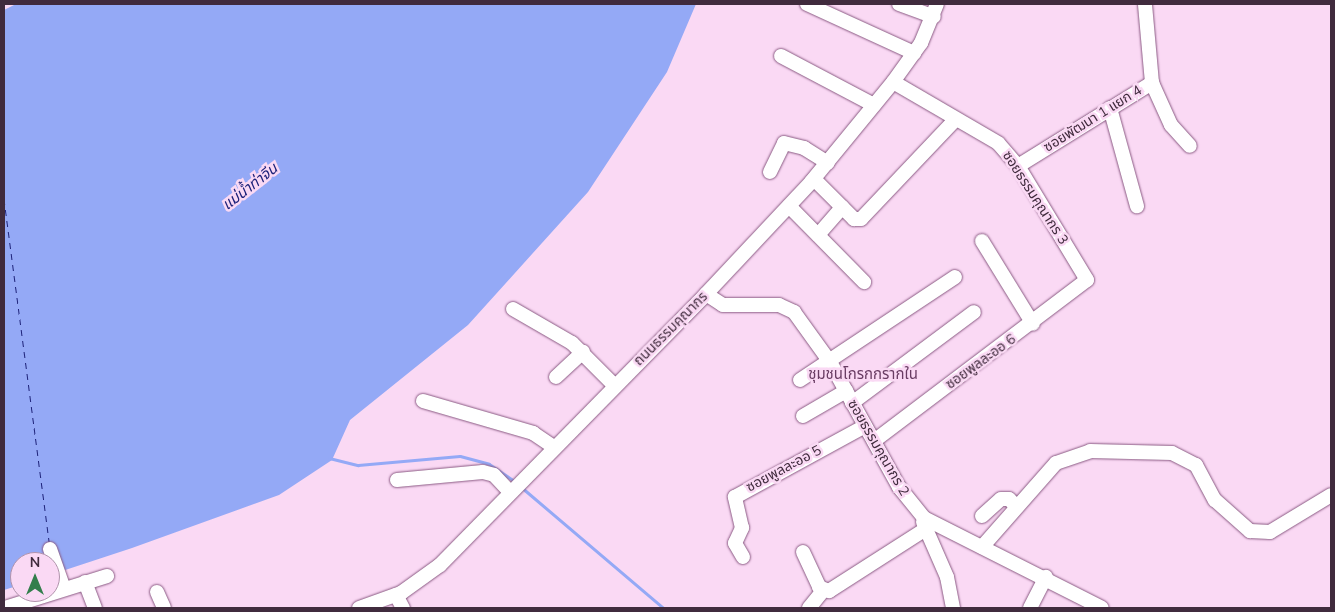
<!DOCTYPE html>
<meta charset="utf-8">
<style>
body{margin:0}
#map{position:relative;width:1335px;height:612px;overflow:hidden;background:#fad9f4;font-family:"Nunito Sans","Noto Sans Thai",sans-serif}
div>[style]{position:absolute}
.water>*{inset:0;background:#94a9f6}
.stream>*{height:3px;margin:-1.5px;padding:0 1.5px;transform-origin:1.5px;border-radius:1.5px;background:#94a9f6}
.ferry>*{height:1px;margin-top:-0.5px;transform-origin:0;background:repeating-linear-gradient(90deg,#1d2279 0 6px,transparent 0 11px)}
.roads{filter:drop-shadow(0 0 1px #8a5a83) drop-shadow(0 0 1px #8a5a83)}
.minor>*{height:14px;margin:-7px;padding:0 7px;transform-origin:7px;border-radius:7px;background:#fff}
span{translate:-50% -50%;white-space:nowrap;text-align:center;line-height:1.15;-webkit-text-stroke:5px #fad9f4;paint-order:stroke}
.street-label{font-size:14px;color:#402b3d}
.water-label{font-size:15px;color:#1d2279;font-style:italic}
.neighbourhood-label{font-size:15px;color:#693c63}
.frame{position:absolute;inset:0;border:5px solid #402b3d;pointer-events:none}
.north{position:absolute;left:10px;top:552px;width:50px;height:50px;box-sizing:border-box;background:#fad9f4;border:1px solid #b093ab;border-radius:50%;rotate:0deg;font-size:14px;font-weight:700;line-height:20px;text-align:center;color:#402b3d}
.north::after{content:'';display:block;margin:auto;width:18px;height:22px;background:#337e4c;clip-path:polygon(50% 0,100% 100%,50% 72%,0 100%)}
</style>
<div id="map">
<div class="water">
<i style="clip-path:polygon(16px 4px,696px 4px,667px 72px,588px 192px,468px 325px,350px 420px,332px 460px,279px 495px,132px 548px,50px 575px,50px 562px,20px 562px,20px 585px,4px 590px,4px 10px)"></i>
</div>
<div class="stream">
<i style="left:329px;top:458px;width:30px;rotate:14deg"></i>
<i style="left:358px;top:465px;width:102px;rotate:-5deg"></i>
<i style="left:460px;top:456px;width:30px;rotate:15deg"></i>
<i style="left:489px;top:464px;width:34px;rotate:34deg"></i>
<i style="left:521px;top:487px;width:187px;rotate:40.4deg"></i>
</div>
<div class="ferry">
<i style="left:4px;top:199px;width:346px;rotate:82.5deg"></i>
</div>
<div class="roads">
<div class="minor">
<i style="left:807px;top:4px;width:118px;rotate:24.6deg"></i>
<i style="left:899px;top:4px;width:37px;rotate:20deg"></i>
<i style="left:781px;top:56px;width:105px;rotate:27.8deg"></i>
<i style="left:1152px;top:83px;width:46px;rotate:65.7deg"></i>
<i style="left:1171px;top:125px;width:28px;rotate:48deg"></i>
<i style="left:1110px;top:108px;width:102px;rotate:74.6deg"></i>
<i style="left:1018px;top:166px;width:158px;rotate:-31.8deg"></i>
<i style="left:1152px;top:83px;width:79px;rotate:-95.1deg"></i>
<i style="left:770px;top:172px;width:32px;rotate:-64deg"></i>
<i style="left:784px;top:143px;width:21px;rotate:14deg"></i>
<i style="left:804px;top:148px;width:28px;rotate:32deg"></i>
<i style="left:814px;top:179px;width:57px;rotate:45deg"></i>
<i style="left:854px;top:219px;width:7px"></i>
<i style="left:861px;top:219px;width:137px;rotate:-46.5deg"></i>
<i style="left:789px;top:206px;width:107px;rotate:45.4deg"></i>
<i style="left:818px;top:235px;width:37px;rotate:-49deg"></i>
<i style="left:982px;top:241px;width:97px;rotate:58.4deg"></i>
<i style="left:706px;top:294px;width:20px;rotate:33deg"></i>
<i style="left:723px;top:305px;width:56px"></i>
<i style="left:779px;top:305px;width:17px;rotate:25deg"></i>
<i style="left:794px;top:312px;width:62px;rotate:54.2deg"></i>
<i style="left:830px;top:362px;width:143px;rotate:61.1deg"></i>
<i style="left:899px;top:487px;width:40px;rotate:51deg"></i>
<i style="left:924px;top:518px;width:199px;rotate:26.8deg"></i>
<i style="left:513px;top:309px;width:68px;rotate:30deg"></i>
<i style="left:572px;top:343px;width:59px;rotate:45deg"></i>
<i style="left:556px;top:377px;width:37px;rotate:-43deg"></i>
<i style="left:800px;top:380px;width:186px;rotate:-33.6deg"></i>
<i style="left:423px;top:401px;width:115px;rotate:16.2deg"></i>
<i style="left:533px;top:433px;width:25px;rotate:34deg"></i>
<i style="left:852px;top:403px;width:152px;rotate:-36.7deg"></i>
<i style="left:803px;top:416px;width:50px;rotate:-30.2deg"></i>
<i style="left:874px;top:441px;width:267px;rotate:-37.1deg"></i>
<i style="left:1087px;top:280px;width:133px;rotate:-121.2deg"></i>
<i style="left:1018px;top:166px;width:30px;rotate:-131deg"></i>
<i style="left:998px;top:143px;width:121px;rotate:-149.8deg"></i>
<i style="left:397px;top:480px;width:86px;rotate:-5.3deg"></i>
<i style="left:483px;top:472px;width:11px;rotate:15deg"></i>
<i style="left:494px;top:475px;width:23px;rotate:47deg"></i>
<i style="left:982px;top:516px;width:25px;rotate:-42deg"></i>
<i style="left:1001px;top:499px;width:8px"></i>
<i style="left:1009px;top:499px;width:11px;rotate:45deg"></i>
<i style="left:923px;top:522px;width:60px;rotate:66.4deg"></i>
<i style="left:947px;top:577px;width:32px;rotate:79deg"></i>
<i style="left:982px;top:547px;width:112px;rotate:-48.6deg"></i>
<i style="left:1056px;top:463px;width:36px;rotate:-19deg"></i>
<i style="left:1090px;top:451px;width:82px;rotate:1.4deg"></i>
<i style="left:1172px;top:453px;width:27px;rotate:27deg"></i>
<i style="left:1196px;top:465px;width:40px;rotate:62deg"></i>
<i style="left:1215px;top:500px;width:47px;rotate:41.5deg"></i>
<i style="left:1250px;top:531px;width:20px;rotate:3deg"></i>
<i style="left:1270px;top:532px;width:71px;rotate:-31.2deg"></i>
<i style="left:50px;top:549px;width:42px;rotate:70.7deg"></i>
<i style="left:803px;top:552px;width:38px;rotate:65deg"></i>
<i style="left:819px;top:587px;width:11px;rotate:22deg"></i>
<i style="left:829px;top:591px;width:117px;rotate:-32.7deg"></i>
<i style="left:743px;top:557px;width:16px;rotate:-120deg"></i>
<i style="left:735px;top:543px;width:17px;rotate:-65deg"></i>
<i style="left:742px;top:528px;width:32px;rotate:-103deg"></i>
<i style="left:735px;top:497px;width:148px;rotate:-28.6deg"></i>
<i style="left:85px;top:582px;width:28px;rotate:69deg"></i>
<i style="left:157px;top:592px;width:17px;rotate:66deg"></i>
<i style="left:396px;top:595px;width:15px;rotate:62deg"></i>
<i style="left:5px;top:608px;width:107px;rotate:-17.4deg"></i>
<i style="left:359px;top:608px;width:45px;rotate:-19.7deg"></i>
<i style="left:401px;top:593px;width:48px;rotate:-35.7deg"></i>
<i style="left:440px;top:565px;width:380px;rotate:-45.5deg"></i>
<i style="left:706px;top:294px;width:154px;rotate:-46.8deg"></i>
<i style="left:811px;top:182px;width:129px;rotate:-50.6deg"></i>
<i style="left:893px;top:82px;width:48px;rotate:-54.3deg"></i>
<i style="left:921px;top:43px;width:42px;rotate:-67.7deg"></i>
<i style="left:809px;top:608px;width:22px;rotate:-51deg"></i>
<i style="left:1030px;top:608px;width:35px;rotate:-63deg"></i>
</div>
</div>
<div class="street-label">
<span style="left:1093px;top:119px;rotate:-32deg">ซอยพัฒนา 1 แยก 4</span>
<span style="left:1035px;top:198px;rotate:57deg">ซอยธรรมคุณากร 3</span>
<span style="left:671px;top:329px;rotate:-45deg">ถนนธรรมคุณากร</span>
<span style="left:981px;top:362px;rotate:-36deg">ซอยพูลละออ 6</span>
<span style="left:878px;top:448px;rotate:60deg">ซอยธรรมคุณากร 2</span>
<span style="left:784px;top:469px;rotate:-28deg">ซอยพูลละออ 5</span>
</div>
<div class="water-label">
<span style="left:250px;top:187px;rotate:-38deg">แม่น้ำท่าจีน</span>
</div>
<div class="neighbourhood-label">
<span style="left:863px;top:375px">ชุมชนโกรกกรากใน</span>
</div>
<div class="frame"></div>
<div class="north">N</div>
</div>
